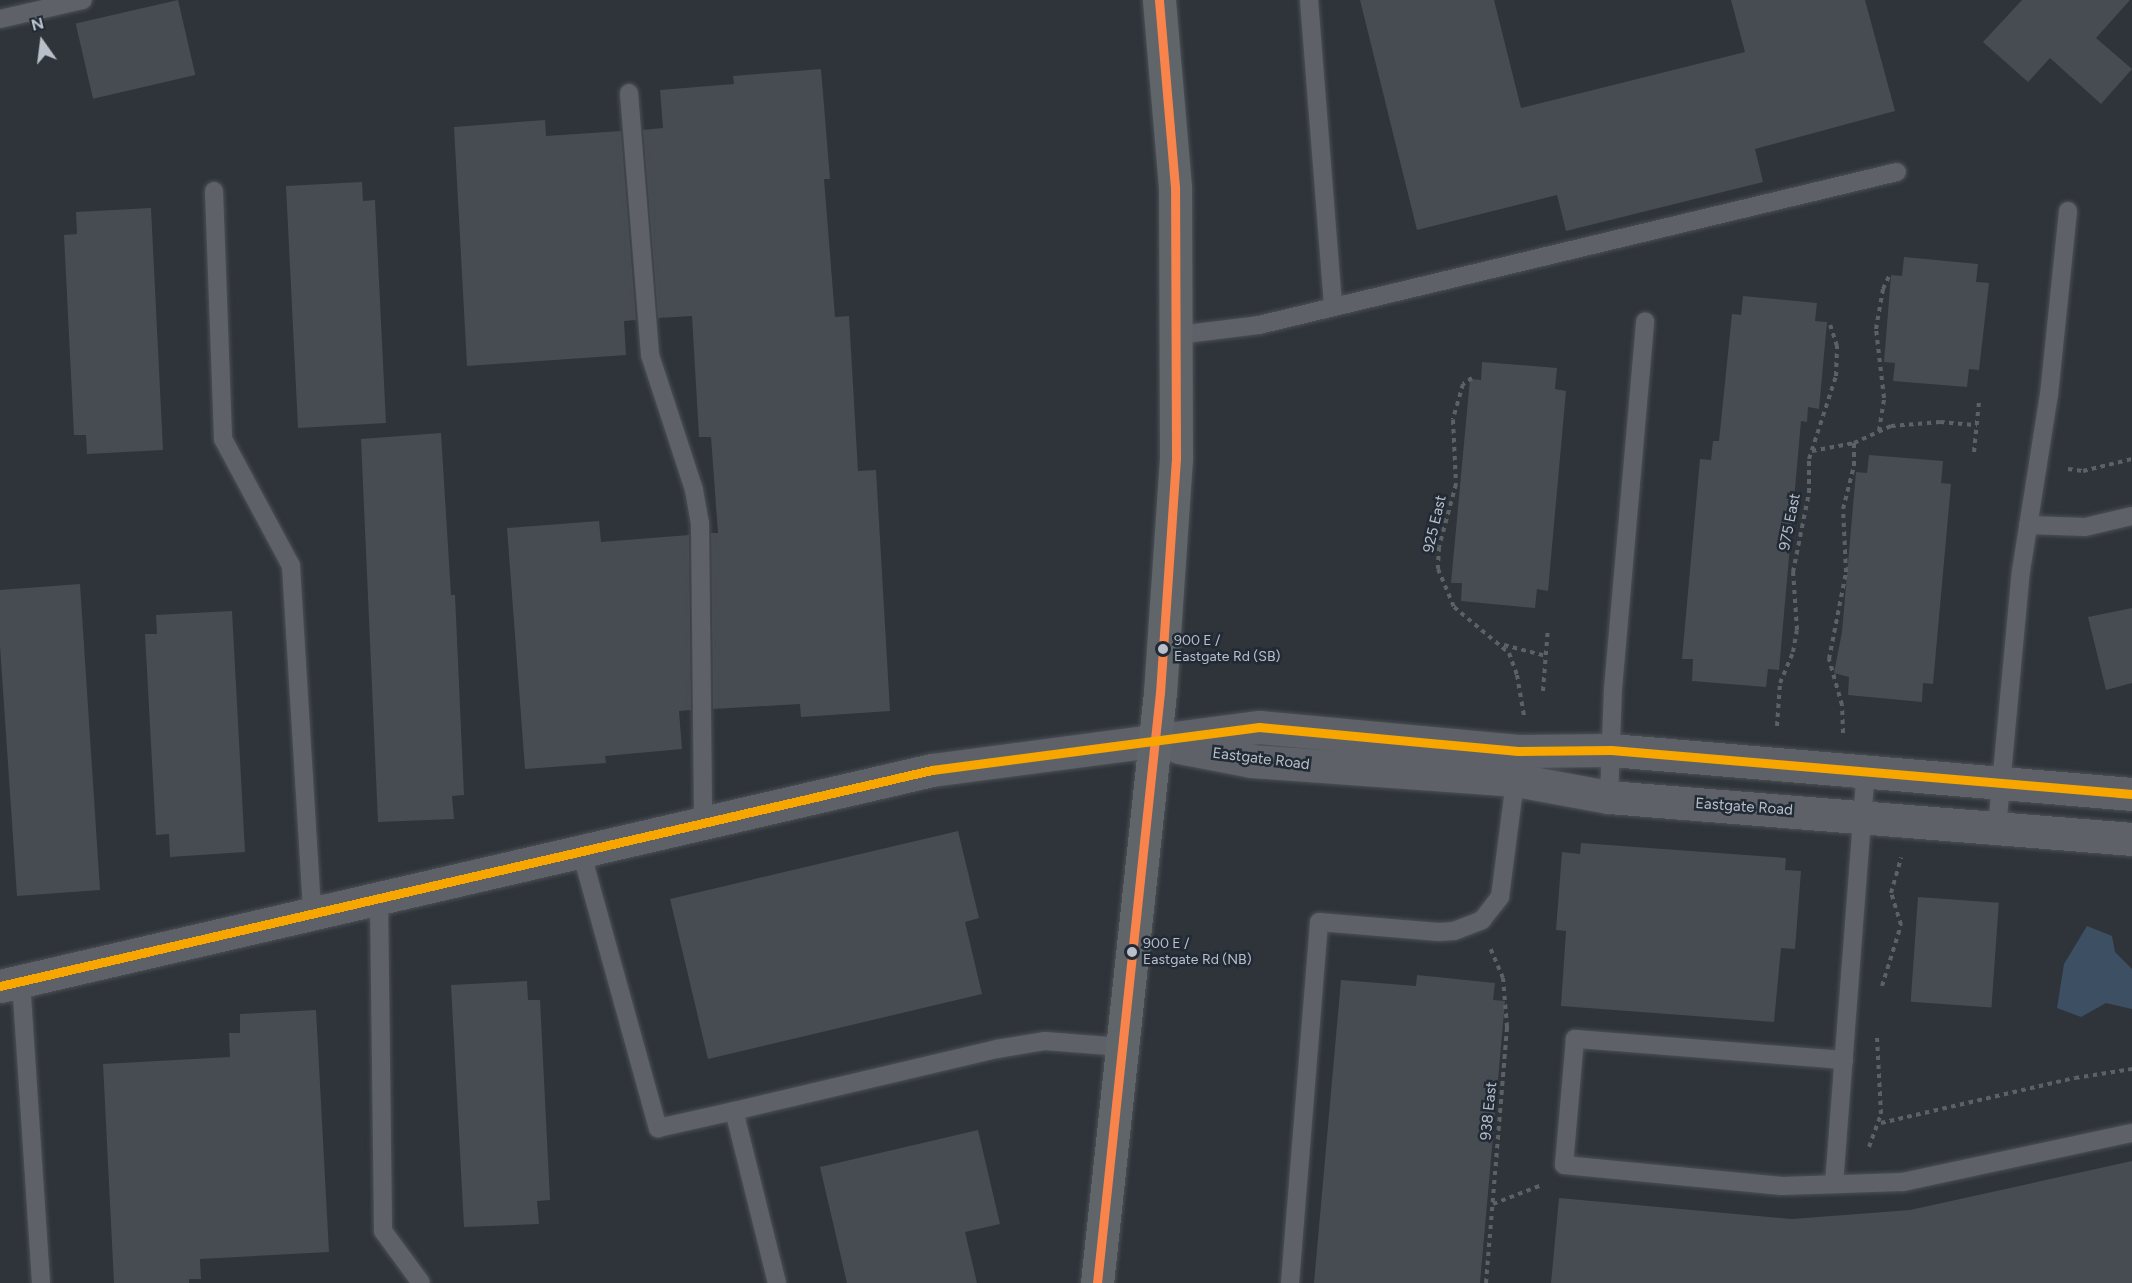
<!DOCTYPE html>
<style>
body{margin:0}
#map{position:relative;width:2132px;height:1283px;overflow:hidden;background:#2e343a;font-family:Figtree,sans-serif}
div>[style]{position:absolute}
.water>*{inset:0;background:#3d4f63}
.building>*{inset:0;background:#474c52;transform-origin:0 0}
.path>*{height:4px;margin-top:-2px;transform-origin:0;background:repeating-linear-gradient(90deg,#5c6166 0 4.5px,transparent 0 9px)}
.roads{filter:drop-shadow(0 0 2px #4c5055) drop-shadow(0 0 2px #4c5055)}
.lane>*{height:18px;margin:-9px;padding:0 9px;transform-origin:9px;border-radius:9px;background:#5e6268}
.street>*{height:33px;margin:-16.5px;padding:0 16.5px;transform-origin:16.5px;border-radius:16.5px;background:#5e6268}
.primary>*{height:33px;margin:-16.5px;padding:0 16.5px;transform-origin:16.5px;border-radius:16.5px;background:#60656a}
.bus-1>*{height:9px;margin:-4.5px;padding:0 4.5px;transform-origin:4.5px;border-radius:4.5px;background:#f8844c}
.bus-2>*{height:9px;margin:-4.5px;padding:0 4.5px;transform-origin:4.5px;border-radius:4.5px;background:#f7a600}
.dots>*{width:16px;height:16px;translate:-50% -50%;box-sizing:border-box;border:3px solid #212a35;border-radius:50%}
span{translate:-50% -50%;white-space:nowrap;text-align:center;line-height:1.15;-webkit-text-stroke:5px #212a35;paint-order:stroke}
.bus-label{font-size:14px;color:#b9c0ca}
.left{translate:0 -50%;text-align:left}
.street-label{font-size:15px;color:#b9c0ca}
.north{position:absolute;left:12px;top:12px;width:60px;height:60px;-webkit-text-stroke:4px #212a35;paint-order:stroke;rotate:346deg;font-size:16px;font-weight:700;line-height:24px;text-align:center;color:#b9c0ca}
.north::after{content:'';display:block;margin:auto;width:21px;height:27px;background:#b9c0ca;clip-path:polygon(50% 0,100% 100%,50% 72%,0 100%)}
</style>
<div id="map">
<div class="water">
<i style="clip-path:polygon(2087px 926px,2112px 936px,2115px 952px,2132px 969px,2132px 1009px,2106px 1003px,2081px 1017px,2057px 1008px,2064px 964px)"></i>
</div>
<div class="building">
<i style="left:178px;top:0;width:77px;height:105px;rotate:77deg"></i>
<i style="clip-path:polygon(1360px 0,1494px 0,1521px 108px,1745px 52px,1731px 0,1865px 0,1895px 111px,1755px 149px,1763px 182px,1566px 231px,1557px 195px,1417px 230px)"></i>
<i style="clip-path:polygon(2022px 0,2130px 0,2096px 38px,2132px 69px,2101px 104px,2050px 58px,2028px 82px,1983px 42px)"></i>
<i style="clip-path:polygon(821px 69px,830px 179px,824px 179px,835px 317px,849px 316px,858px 471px,876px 470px,890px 711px,801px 717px,800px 704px,713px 709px,711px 533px,718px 533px,711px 437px,699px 437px,692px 316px,658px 318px,643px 130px,663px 128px,660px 90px,734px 84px,733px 76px)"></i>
<i style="clip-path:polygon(545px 120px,546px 136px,621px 131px,636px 320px,624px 321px,626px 355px,467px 366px,454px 127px)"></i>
<i style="clip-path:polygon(362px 182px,363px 201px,375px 200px,386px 423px,298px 428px,286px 186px)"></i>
<i style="clip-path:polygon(151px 208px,163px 450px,87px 454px,86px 435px,74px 435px,64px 235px,77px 234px,76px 212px)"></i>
<i style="clip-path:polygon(1904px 257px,1978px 264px,1976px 282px,1989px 283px,1979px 370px,1969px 369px,1967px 387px,1893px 381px,1895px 363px,1884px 362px,1891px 275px,1902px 276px)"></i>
<i style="clip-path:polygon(1743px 296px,1817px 303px,1815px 321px,1827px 322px,1819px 409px,1808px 407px,1807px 422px,1801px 421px,1779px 670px,1768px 669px,1766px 687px,1692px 681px,1693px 659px,1682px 659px,1700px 459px,1711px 460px,1713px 441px,1719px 441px,1732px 314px,1741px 315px)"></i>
<i style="clip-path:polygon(1482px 362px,1557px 368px,1555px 389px,1566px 391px,1548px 591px,1537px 589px,1535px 608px,1461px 601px,1462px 583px,1451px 583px,1470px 379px,1481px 380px)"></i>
<i style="clip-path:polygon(441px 433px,451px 595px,455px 595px,464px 795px,452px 796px,454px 819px,378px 822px,361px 439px)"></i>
<i style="clip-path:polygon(1869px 455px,1943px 461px,1941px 483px,1951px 484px,1933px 684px,1923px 683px,1922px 702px,1848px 695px,1849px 677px,1834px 673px,1842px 632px,1856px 472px,1867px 473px)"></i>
<i style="clip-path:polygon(599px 521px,601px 542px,689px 535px,691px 710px,679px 711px,682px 749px,605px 756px,606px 763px,525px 769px,507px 528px)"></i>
<i style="clip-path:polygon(80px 584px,100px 890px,17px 896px,0 646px,0 590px)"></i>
<i style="clip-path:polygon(2132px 608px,2132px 683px,2106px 690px,2088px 617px)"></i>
<i style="clip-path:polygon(232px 611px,245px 852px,170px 857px,169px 834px,156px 835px,145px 634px,157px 634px,156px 615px)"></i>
<i style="clip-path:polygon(958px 831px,979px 918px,965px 922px,982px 994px,708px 1059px,670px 899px)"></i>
<i style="clip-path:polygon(1581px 843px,1786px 858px,1785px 870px,1801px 871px,1795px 949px,1781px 948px,1774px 1022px,1561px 1006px,1566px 931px,1556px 930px,1562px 852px,1580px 854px)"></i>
<i style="left:1918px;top:897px;width:81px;height:105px;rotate:4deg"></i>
<i style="clip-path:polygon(1417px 975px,1495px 983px,1493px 1000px,1505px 1001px,1480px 1283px,1314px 1283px,1341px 980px,1416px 986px)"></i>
<i style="clip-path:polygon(527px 981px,528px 1000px,540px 1000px,550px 1200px,537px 1201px,539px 1224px,464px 1227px,451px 985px)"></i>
<i style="clip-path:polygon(316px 1010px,329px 1252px,200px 1259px,201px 1279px,189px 1279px,189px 1283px,114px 1283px,103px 1064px,230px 1057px,229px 1033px,240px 1033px,240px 1014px)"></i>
<i style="clip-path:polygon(978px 1130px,1000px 1224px,965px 1232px,977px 1283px,847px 1283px,820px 1167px)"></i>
<i style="clip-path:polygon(2132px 1161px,2132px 1283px,1551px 1283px,1559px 1198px,1792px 1219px,1910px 1210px)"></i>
</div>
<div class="path">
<i style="left:1472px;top:378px;width:11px;rotate:146deg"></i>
<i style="left:1463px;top:384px;width:37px;rotate:106deg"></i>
<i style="left:1453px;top:420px;width:64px;rotate:87.3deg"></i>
<i style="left:1456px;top:484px;width:65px;rotate:105.1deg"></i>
<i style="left:1439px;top:547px;width:22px;rotate:93deg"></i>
<i style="left:1438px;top:569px;width:41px;rotate:67.2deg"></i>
<i style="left:1454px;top:607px;width:72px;rotate:39.9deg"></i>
<i style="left:1509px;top:653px;width:23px;rotate:70deg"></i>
<i style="left:1517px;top:675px;width:42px;rotate:80.3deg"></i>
<i style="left:1879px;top:431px;width:33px;rotate:-81deg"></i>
<i style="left:1884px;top:398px;width:69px;rotate:-96.6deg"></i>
<i style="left:1876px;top:329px;width:41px;rotate:-80.1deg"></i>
<i style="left:1883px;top:289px;width:17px;rotate:-65deg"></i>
<i style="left:1812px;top:451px;width:43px;rotate:-10.8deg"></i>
<i style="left:1854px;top:443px;width:41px;rotate:-24.7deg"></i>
<i style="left:1891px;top:426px;width:49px;rotate:-4.7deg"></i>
<i style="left:1940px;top:422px;width:37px;rotate:5deg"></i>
<i style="left:1974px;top:452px;width:50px;rotate:-84.3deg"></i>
<i style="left:2068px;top:469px;width:15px;rotate:8deg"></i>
<i style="left:2083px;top:471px;width:50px;rotate:-13.8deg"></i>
<i style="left:1504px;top:645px;width:43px;rotate:14.7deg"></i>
<i style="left:1543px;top:691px;width:63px;rotate:-85.5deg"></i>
<i style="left:1777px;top:726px;width:43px;rotate:-86deg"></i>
<i style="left:1780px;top:683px;width:34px;rotate:-67deg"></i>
<i style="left:1793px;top:652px;width:22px;rotate:-80deg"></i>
<i style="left:1797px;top:630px;width:58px;rotate:-93.9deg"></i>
<i style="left:1793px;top:572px;width:81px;rotate:-78.6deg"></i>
<i style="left:1809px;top:493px;width:34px;rotate:-90deg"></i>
<i style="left:1809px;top:459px;width:87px;rotate:-72deg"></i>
<i style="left:1836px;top:376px;width:30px;rotate:-88deg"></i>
<i style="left:1837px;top:346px;width:22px;rotate:-108deg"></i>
<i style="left:1843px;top:733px;width:28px;rotate:-92deg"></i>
<i style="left:1842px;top:705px;width:48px;rotate:-105.8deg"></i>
<i style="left:1829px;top:659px;width:89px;rotate:-78.9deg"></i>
<i style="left:1846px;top:572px;width:63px;rotate:-92.7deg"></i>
<i style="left:1843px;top:509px;width:44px;rotate:-75.7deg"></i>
<i style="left:1854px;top:466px;width:23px;rotate:-90deg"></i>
<i style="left:1882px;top:986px;width:64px;rotate:-72.7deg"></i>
<i style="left:1901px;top:925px;width:34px;rotate:-107deg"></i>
<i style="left:1891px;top:893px;width:37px;rotate:-74deg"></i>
<i style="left:1881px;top:1123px;width:199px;rotate:-13.1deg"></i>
<i style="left:2075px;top:1078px;width:58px;rotate:-9deg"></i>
<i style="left:1869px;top:1147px;width:35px;rotate:-70deg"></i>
<i style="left:1881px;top:1114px;width:77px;rotate:-93deg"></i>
<i style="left:1493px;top:1204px;width:53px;rotate:-21.2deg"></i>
<i style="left:1486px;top:1283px;width:257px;rotate:-85.3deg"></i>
<i style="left:1507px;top:1027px;width:49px;rotate:-94.7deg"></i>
<i style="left:1503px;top:978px;width:34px;rotate:-113deg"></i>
</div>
<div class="roads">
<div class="lane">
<i style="left:1309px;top:0;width:308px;rotate:85.5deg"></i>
<i style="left:0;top:19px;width:85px;rotate:-12.9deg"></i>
<i style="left:629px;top:93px;width:263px;rotate:85.4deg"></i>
<i style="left:650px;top:355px;width:142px;rotate:71.9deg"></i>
<i style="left:694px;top:490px;width:34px;rotate:80deg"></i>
<i style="left:700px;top:523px;width:300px;rotate:89.4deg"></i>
<i style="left:214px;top:191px;width:248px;rotate:87.9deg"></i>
<i style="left:223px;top:439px;width:144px;rotate:61.8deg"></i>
<i style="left:291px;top:566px;width:349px;rotate:86.5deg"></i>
<i style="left:1178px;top:335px;width:82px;rotate:-7deg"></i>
<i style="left:1259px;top:325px;width:656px;rotate:-13.49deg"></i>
<i style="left:2028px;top:525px;width:57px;rotate:2deg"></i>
<i style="left:2085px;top:527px;width:48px;rotate:-13.2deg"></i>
<i style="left:1609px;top:797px;width:108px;rotate:-87.9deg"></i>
<i style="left:1613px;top:689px;width:369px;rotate:-85deg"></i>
<i style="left:1997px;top:828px;width:258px;rotate:-84.7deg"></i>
<i style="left:2021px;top:571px;width:178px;rotate:-81deg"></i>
<i style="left:2049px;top:395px;width:185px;rotate:-84.1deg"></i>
<i style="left:581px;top:851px;width:288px;rotate:74.5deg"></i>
<i style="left:658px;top:1128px;width:78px;rotate:-12.6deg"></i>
<i style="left:379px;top:898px;width:333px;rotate:89.3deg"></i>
<i style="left:383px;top:1231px;width:64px;rotate:53.8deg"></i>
<i style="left:21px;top:981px;width:303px;rotate:86.2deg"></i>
<i style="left:1844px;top:1060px;width:270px;rotate:-175.5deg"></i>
<i style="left:1575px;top:1039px;width:126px;rotate:95deg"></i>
<i style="left:1564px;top:1165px;width:219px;rotate:5.5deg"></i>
<i style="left:1782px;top:1186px;width:121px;rotate:-1.9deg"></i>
<i style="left:1903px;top:1182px;width:234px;rotate:-12.1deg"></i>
<i style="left:1834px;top:1184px;width:413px;rotate:-85.6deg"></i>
<i style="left:777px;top:1283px;width:177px;rotate:-104deg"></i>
<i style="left:734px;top:1111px;width:270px;rotate:-13.3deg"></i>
<i style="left:997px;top:1049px;width:49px;rotate:-9.5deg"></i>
<i style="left:1045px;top:1041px;width:77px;rotate:4.5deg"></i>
<i style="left:1290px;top:1283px;width:362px;rotate:-85.4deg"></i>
<i style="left:1319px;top:922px;width:120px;rotate:4.8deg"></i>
<i style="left:1439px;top:932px;width:15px;rotate:-4deg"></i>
<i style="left:1454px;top:931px;width:30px;rotate:-21deg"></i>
<i style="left:1482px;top:920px;width:29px;rotate:-52deg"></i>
<i style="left:1500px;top:897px;width:125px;rotate:-82.6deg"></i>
</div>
<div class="street">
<i style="left:1179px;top:747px;width:74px;rotate:10.9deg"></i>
<i style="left:1252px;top:761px;width:265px;rotate:4.1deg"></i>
<i style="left:1516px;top:780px;width:95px;rotate:10.4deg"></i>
<i style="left:1609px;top:797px;width:525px;rotate:4.59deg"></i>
<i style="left:0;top:986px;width:957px;rotate:-13.05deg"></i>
<i style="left:932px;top:770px;width:330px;rotate:-7.5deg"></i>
<i style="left:1259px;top:727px;width:260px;rotate:5.3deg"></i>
<i style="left:1518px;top:751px;width:93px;rotate:-0.6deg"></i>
<i style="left:1611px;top:750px;width:523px;rotate:4.83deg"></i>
</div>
<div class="primary">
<i style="left:1097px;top:1283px;width:593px;rotate:-83.91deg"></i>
<i style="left:1160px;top:693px;width:236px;rotate:-86.1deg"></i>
<i style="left:1176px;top:458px;width:271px;rotate:-90.2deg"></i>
<i style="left:1175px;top:187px;width:188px;rotate:-94.9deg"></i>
</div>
</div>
<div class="bus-1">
<i style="left:1097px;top:1283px;width:593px;rotate:-83.91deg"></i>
<i style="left:1160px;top:693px;width:236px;rotate:-86.1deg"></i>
<i style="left:1176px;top:458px;width:271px;rotate:-90.2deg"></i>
<i style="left:1175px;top:187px;width:188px;rotate:-94.9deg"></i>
</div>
<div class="bus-2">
<i style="left:0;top:986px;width:957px;rotate:-13.05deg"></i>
<i style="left:932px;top:770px;width:330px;rotate:-7.5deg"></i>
<i style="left:1259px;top:727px;width:260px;rotate:5.3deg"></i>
<i style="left:1518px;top:751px;width:93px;rotate:-0.6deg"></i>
<i style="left:1611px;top:750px;width:523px;rotate:4.83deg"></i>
</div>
<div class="dots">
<i style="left:1163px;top:649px;background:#b9c0ca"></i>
<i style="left:1132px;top:952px;background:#b9c0ca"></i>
</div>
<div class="bus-label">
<span class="left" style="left:1174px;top:649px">900 E /<br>Eastgate Rd (SB)</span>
<span class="left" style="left:1143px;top:952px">900 E /<br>Eastgate Rd (NB)</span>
</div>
<div class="street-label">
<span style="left:1790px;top:522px;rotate:-79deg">975 East</span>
<span style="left:1435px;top:524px;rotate:-77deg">925 East</span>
<span style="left:1261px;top:759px;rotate:7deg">Eastgate Road</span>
<span style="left:1744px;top:807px;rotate:4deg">Eastgate Road</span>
<span style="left:1489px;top:1111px;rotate:-84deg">938 East</span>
</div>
<div class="north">N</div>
</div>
